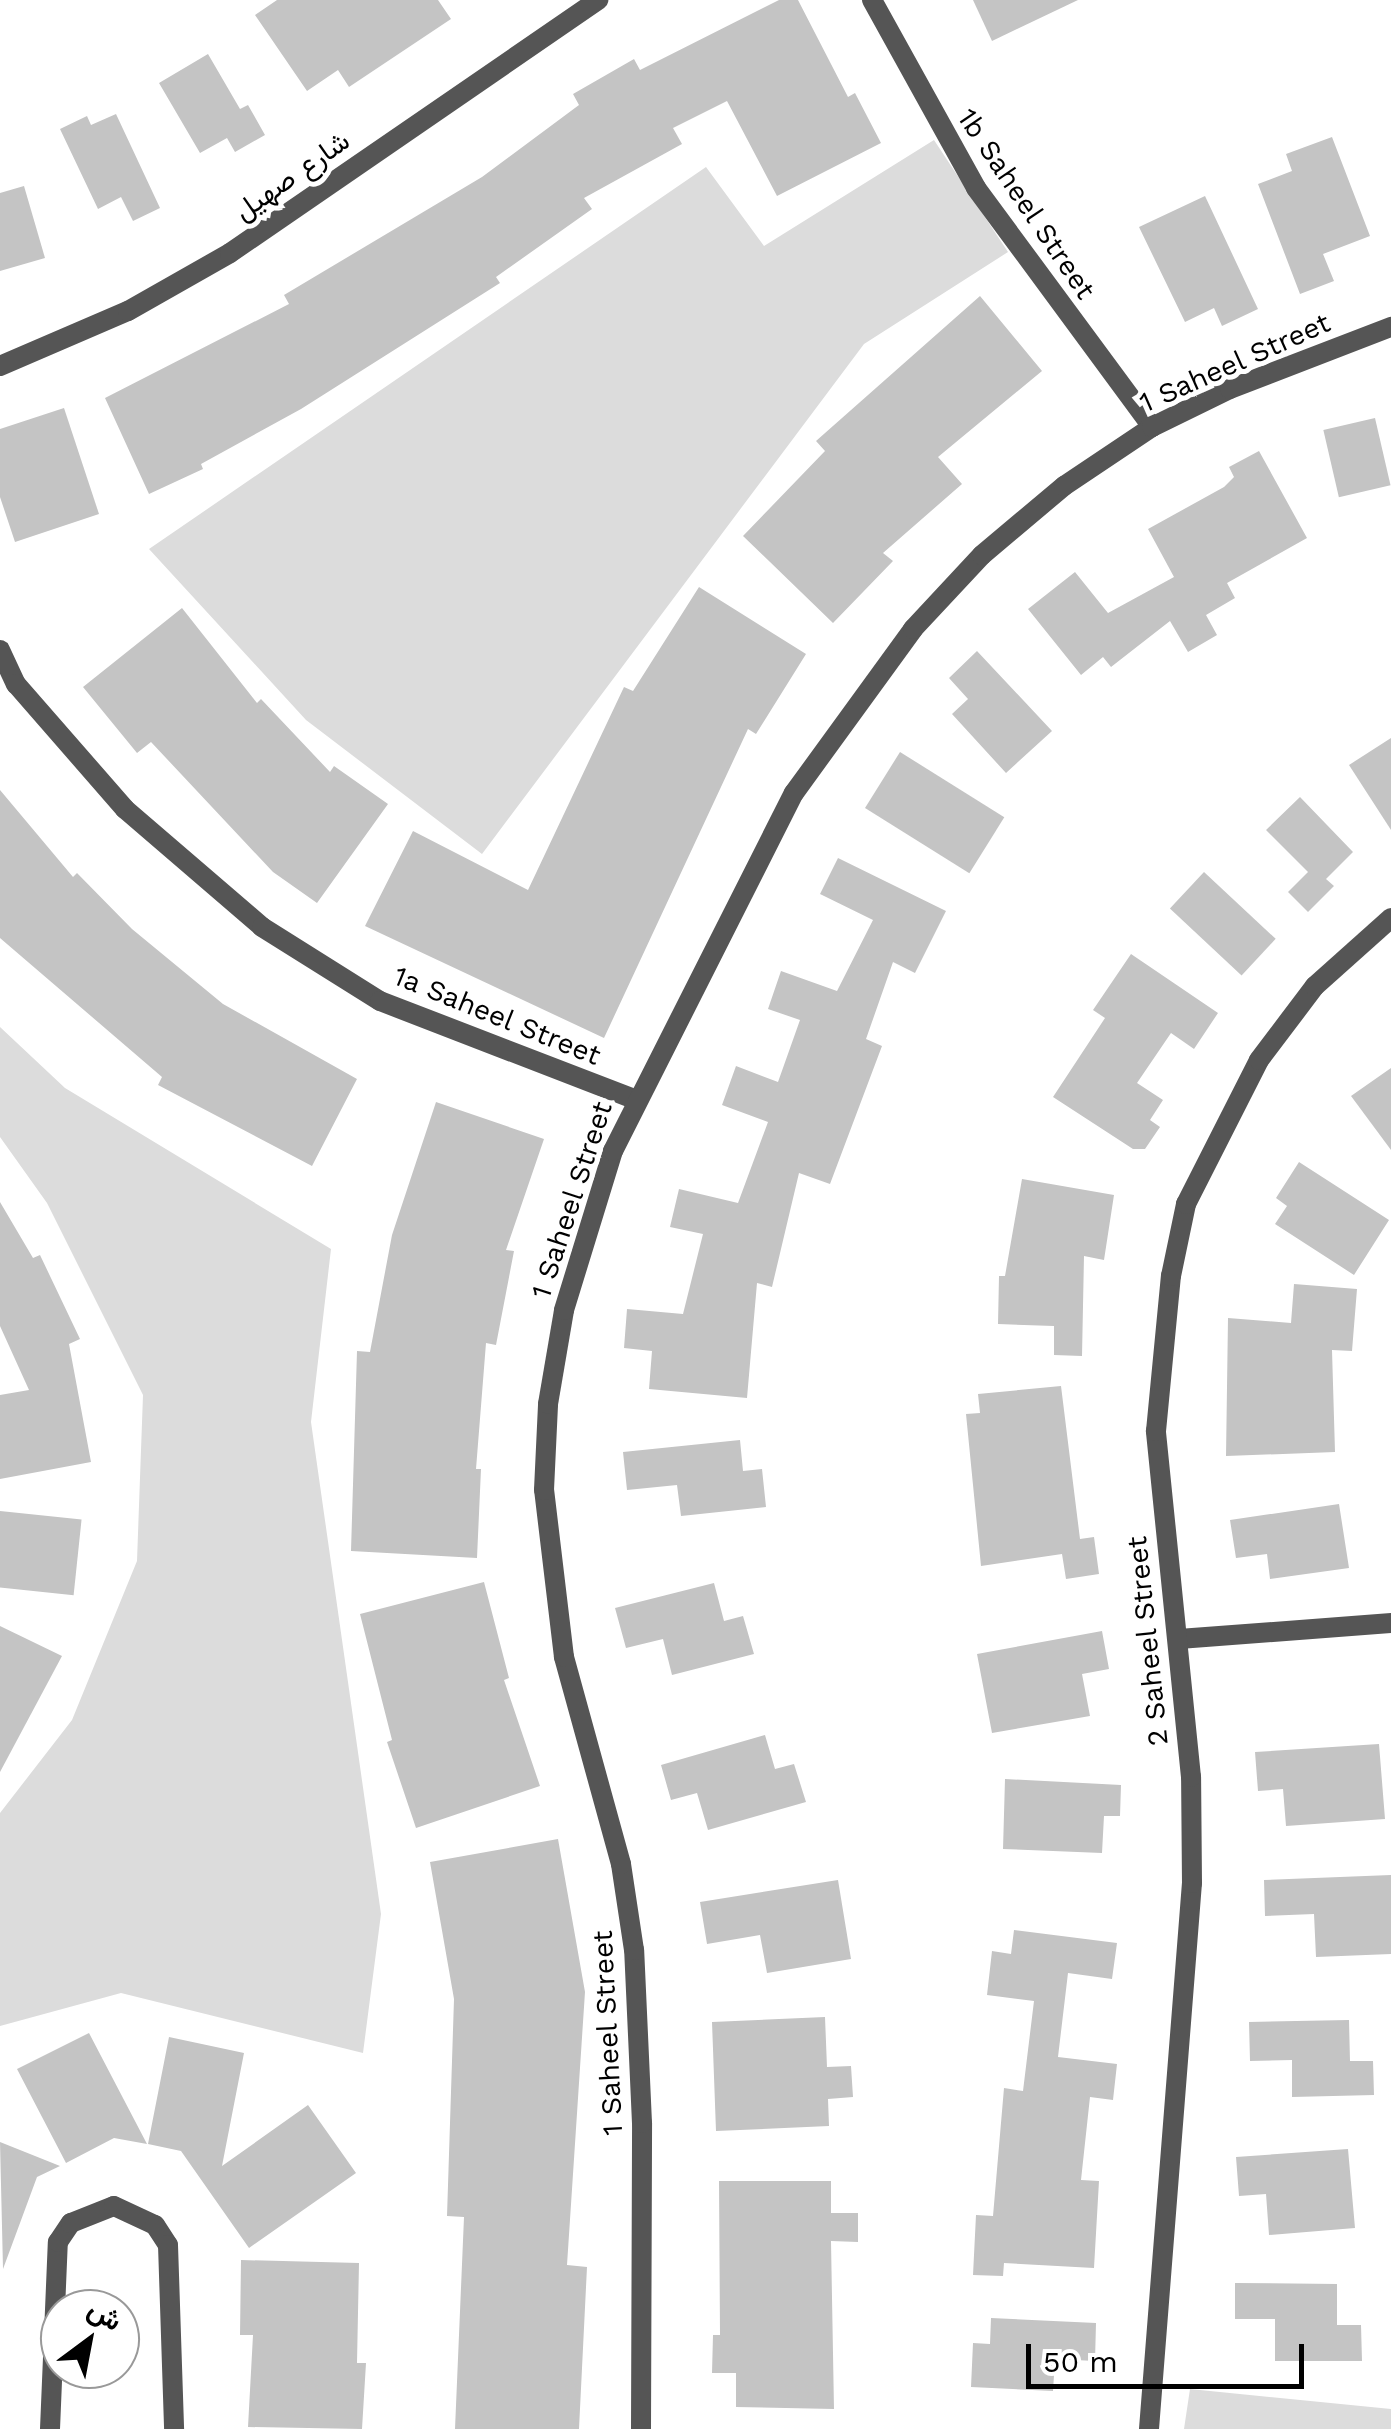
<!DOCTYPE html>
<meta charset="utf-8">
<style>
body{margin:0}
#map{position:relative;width:1391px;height:2429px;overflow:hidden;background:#fff;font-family:"Work Sans",Vazirmatn,sans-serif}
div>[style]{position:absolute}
.green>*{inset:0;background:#dcdcdc}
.building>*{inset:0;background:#c4c4c4;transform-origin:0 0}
.minor>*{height:20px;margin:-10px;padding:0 10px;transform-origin:10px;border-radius:10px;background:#555}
span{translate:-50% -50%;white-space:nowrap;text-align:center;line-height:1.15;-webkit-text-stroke:10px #fff;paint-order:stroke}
.street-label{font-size:28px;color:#000}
.north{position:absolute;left:40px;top:2289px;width:100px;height:100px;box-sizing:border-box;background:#fff;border:2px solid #999;border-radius:50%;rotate:32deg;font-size:28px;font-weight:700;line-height:40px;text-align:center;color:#000}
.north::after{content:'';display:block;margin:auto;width:35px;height:45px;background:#000;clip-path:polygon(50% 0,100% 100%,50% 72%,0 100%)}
.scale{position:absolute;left:1026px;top:2344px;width:278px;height:45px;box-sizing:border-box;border:5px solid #000;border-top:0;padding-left:12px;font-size:30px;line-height:35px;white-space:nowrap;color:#000;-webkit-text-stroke:8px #fff;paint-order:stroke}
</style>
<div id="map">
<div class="green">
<i style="clip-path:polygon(934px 140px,1008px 252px,864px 344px,482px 854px,306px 720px,149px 549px,706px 167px,764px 246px)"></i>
<i style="clip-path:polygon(0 1027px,65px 1088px,331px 1249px,311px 1422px,381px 1914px,363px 2053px,121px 1993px,0 2026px,0 1813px,72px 1720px,137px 1561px,143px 1395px,47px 1203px,0 1137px)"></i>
<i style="clip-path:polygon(1190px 2389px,1391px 2409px,1391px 2429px,1184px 2429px)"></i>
</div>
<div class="building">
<i style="clip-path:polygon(277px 0,438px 0,451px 19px,349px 87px,338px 70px,307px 91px,255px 15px)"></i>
<i style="clip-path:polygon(779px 0,798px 0,848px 97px,855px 93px,881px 143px,777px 196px,727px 101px,673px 128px,682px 144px,584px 198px,592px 209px,496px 277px,500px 283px,301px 409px,201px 464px,203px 469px,149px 494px,105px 398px,289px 304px,284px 295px,482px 177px,579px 105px,573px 94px,634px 59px,640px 70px)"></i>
<i style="clip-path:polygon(973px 0,1078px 0,992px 41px)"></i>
<i style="clip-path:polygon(208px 54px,240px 109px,248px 105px,265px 135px,235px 152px,227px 138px,200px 153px,159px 83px)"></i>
<i style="clip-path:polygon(116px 114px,160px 208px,133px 221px,121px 197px,98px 209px,60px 129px,87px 116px,91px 125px)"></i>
<i style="clip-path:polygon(1332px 137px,1370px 236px,1323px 254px,1334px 281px,1300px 294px,1258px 184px,1292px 171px,1286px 154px)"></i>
<i style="clip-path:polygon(24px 186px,45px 258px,0 271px,0 193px)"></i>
<i style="clip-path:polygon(1205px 196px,1258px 309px,1222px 326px,1214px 308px,1185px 322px,1139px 227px)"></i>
<i style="clip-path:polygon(980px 296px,1042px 371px,938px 457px,962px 484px,883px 553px,893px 561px,833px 623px,743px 536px,825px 451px,816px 441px)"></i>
<i style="clip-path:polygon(64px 408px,99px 514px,15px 542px,0 497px,0 429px)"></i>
<i style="left:1375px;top:418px;width:69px;height:53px;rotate:77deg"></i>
<i style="clip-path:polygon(1259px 451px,1307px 538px,1227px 583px,1235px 598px,1206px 615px,1217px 635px,1188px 652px,1170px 621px,1111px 667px,1103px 657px,1081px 675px,1028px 609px,1075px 572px,1108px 613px,1174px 577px,1148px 529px,1224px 487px,1234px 477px,1229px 467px)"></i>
<i style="clip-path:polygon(699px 587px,806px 654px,756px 734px,748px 729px,604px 1038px,365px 926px,413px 831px,528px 890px,624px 687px,633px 691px)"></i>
<i style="clip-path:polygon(182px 608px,257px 703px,261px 699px,330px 772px,334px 766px,388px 804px,317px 903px,273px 872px,151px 742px,137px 753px,83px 687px)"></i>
<i style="clip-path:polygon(977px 651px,1052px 731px,1006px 773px,952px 714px,968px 699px,949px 678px)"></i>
<i style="clip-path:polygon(1391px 738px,1391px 830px,1349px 765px)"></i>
<i style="left:900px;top:752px;width:123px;height:66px;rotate:32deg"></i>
<i style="clip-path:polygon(0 790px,73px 877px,77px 873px,132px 929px,223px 1004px,357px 1079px,312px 1166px,158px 1085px,162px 1077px,0 938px)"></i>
<i style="clip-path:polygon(1300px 797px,1353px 852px,1326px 879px,1334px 886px,1308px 912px,1288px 892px,1308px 872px,1266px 830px)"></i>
<i style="clip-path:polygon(838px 858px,946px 911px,915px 973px,893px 962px,866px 1039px,882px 1046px,830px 1184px,799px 1173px,772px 1287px,757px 1283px,747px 1398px,649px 1389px,652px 1351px,624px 1348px,627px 1309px,683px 1314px,703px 1234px,670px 1227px,679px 1189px,738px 1203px,768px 1122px,722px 1105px,736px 1066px,778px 1082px,800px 1020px,768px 1009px,781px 971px,837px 991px,873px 920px,820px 894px)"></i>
<i style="left:1204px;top:872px;width:98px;height:50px;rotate:43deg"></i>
<i style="clip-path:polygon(1131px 954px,1218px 1013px,1194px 1049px,1171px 1033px,1137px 1083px,1163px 1100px,1150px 1120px,1160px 1127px,1145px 1149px,1133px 1149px,1053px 1097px,1105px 1018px,1093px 1010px)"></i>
<i style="clip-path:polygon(1391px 1068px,1391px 1150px,1351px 1096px)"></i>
<i style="clip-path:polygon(436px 1102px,544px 1139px,506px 1250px,514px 1251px,496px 1345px,486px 1343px,476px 1469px,481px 1469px,477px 1558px,351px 1551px,357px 1351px,370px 1352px,392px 1235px)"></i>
<i style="clip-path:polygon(1299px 1162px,1389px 1220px,1354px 1275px,1275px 1224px,1287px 1206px,1276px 1198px)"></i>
<i style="clip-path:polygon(1022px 1179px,1114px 1195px,1104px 1260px,1084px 1256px,1082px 1356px,1054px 1355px,1054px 1326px,998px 1324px,999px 1276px,1005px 1276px)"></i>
<i style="clip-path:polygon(0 1202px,33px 1258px,40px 1255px,80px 1339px,69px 1344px,91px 1462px,0 1479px,0 1395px,29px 1390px,0 1326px)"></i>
<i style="clip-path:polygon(1294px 1284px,1357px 1289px,1352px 1351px,1332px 1350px,1335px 1452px,1226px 1456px,1228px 1318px,1291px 1323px)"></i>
<i style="clip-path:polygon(1061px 1386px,1080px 1539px,1094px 1537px,1099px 1574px,1066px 1579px,1062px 1554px,981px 1566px,966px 1414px,980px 1413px,978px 1394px)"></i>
<i style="clip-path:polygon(740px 1440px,743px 1471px,762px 1469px,766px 1507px,681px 1516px,677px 1485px,627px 1490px,623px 1452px)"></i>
<i style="clip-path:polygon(1339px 1504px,1349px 1568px,1270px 1579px,1267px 1554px,1236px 1558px,1230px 1520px)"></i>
<i style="left:0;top:1511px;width:82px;height:76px;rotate:6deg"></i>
<i style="clip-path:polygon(484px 1582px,509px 1678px,504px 1680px,540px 1786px,416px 1828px,387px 1742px,392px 1740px,360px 1614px)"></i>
<i style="clip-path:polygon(714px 1583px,724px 1621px,743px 1616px,754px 1654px,672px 1675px,663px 1639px,626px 1648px,615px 1608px)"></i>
<i style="clip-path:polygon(0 1626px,62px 1656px,0 1772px)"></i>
<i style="clip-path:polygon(1102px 1631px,1109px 1669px,1082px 1674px,1090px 1716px,992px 1733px,977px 1654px)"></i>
<i style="clip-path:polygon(765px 1735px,775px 1769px,794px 1764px,806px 1802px,708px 1830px,697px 1793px,671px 1800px,661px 1765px)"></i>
<i style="clip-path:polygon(1379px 1744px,1385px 1819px,1286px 1826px,1283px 1789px,1258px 1791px,1255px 1752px)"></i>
<i style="clip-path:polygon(1005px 1779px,1121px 1785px,1120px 1816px,1104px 1816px,1102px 1853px,1003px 1849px)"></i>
<i style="clip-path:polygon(558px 1839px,585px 1992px,567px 2265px,587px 2267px,579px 2429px,455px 2429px,464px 2217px,447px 2216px,454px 1999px,430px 1862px)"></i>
<i style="clip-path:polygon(1391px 1875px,1391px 1954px,1316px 1957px,1314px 1914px,1265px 1916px,1264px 1880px)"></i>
<i style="clip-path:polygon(838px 1880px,851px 1959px,767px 1973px,760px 1935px,707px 1944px,700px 1902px)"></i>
<i style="clip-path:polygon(1014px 1930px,1117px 1943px,1112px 1979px,1068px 1973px,1058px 2057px,1117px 2064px,1113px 2100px,1090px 2097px,1081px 2180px,1099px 2181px,1094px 2268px,1004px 2263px,1003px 2276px,973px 2275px,976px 2215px,993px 2216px,1004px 2088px,1023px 2091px,1034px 2001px,987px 1995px,992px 1951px,1011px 1954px)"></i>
<i style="clip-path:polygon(825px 2017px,827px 2067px,851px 2066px,853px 2097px,828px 2099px,829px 2126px,716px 2131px,712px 2022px)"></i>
<i style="clip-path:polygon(1349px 2020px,1350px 2061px,1373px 2061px,1374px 2095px,1292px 2097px,1292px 2060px,1250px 2061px,1249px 2022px)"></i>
<i style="clip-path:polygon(89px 2033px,147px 2144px,114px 2138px,66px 2163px,17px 2069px)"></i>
<i style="clip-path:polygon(169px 2037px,244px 2053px,222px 2166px,308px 2105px,356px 2173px,249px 2248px,181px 2151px,148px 2144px)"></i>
<i style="clip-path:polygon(0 2142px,60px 2166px,37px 2177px,3px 2269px)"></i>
<i style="clip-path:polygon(1348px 2149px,1355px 2228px,1269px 2235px,1266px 2194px,1239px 2196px,1236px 2157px)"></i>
<i style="clip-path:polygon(719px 2181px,831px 2181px,831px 2213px,858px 2213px,858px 2242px,831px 2241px,834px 2409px,736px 2407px,736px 2373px,712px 2373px,713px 2335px,720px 2335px)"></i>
<i style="clip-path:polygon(241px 2260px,359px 2263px,357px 2363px,366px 2363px,362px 2429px,248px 2427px,253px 2335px,240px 2335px)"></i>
<i style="clip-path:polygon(1235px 2283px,1337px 2284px,1337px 2325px,1361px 2325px,1362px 2361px,1275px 2361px,1275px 2319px,1235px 2319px)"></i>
<i style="clip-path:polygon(991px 2318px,1096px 2323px,1095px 2361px,1055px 2359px,1053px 2391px,971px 2387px,973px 2343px,990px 2344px)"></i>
</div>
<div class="minor">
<i style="left:872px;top:0;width:215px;rotate:61deg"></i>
<i style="left:976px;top:188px;width:297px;rotate:53.6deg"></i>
<i style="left:0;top:366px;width:139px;rotate:-23.3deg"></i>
<i style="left:128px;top:311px;width:117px;rotate:-29.6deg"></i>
<i style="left:230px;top:253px;width:447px;rotate:-34.5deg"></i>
<i style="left:0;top:650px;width:38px;rotate:65deg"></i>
<i style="left:16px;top:684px;width:166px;rotate:48.9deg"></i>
<i style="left:125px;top:809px;width:181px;rotate:40.7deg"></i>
<i style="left:262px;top:927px;width:139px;rotate:32.1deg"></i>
<i style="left:380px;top:1001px;width:272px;rotate:21.1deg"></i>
<i style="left:1179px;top:1639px;width:213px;rotate:-4.3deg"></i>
<i style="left:50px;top:2429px;width:187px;rotate:-87.6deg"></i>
<i style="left:58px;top:2242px;width:23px;rotate:-56deg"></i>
<i style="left:71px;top:2223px;width:46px;rotate:-21.6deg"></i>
<i style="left:114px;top:2206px;width:45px;rotate:24.9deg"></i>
<i style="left:155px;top:2225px;width:24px;rotate:57deg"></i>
<i style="left:168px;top:2245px;width:184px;rotate:88.1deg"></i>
<i style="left:641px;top:2429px;width:306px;rotate:-89.8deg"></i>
<i style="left:642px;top:2123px;width:173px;rotate:-92.6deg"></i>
<i style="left:634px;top:1950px;width:87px;rotate:-98.6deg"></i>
<i style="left:621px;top:1864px;width:215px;rotate:-105.4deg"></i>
<i style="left:564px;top:1657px;width:168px;rotate:-96.8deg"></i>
<i style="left:544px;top:1490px;width:86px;rotate:-87.3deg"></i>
<i style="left:548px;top:1404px;width:95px;rotate:-80.3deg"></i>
<i style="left:564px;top:1310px;width:166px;rotate:-72.9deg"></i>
<i style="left:613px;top:1151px;width:401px;rotate:-63.2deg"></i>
<i style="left:794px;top:793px;width:203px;rotate:-54deg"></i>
<i style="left:913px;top:629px;width:101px;rotate:-47deg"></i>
<i style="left:982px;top:555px;width:107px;rotate:-40.1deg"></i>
<i style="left:1064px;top:486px;width:106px;rotate:-33.8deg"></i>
<i style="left:1152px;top:427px;width:87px;rotate:-26deg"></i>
<i style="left:1230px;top:389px;width:173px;rotate:-21.1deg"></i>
<i style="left:1149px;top:2429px;width:548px;rotate:-85.5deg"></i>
<i style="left:1192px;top:1883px;width:106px;rotate:-90.5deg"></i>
<i style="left:1191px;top:1777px;width:348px;rotate:-95.8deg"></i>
<i style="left:1156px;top:1431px;width:156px;rotate:-84.5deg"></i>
<i style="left:1171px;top:1276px;width:74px;rotate:-78.2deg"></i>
<i style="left:1186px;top:1204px;width:161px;rotate:-63.1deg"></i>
<i style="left:1259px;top:1060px;width:93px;rotate:-52.9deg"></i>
<i style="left:1315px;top:986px;width:102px;rotate:-41.8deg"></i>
</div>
<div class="street-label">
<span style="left:292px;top:176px;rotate:-35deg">شارع صهيل</span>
<span style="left:1026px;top:204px;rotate:56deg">1b Saheel Street</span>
<span style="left:1235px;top:363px;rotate:-24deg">1 Saheel Street</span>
<span style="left:497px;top:1016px;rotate:22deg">1a Saheel Street</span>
<span style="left:572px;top:1200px;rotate:-72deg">1 Saheel Street</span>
<span style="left:1148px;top:1641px;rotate:-96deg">2 Saheel Street</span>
<span style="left:608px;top:2033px;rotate:-93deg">1 Saheel Street</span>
</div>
<div class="north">ش</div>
<div class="scale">50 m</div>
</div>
